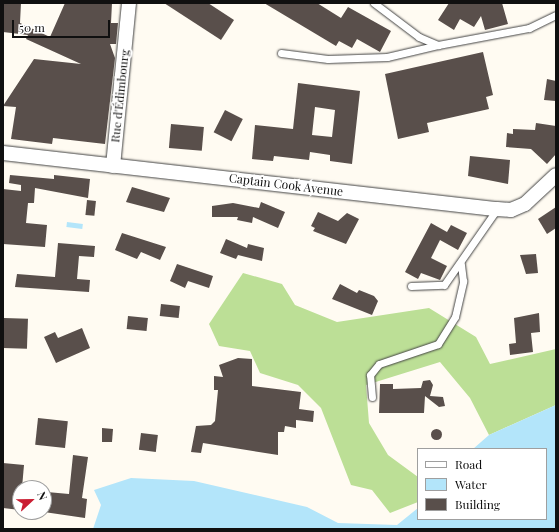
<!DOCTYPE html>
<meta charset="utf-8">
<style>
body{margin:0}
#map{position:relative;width:559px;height:532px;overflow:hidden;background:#fffbf2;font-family:"Playfair Display",serif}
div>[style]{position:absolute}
.forest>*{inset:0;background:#bcdf96}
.water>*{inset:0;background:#b3e5fa;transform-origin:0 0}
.building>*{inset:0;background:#594f4b;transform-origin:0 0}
.round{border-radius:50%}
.roads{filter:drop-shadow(0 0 1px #434343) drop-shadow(0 0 1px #434343)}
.lane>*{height:7px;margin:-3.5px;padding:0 3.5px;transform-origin:3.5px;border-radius:3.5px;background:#fff}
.street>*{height:14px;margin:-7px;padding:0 7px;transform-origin:7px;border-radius:7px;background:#fff}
span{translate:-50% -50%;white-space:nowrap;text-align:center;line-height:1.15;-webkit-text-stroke:4px #fff;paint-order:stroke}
.street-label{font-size:12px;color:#101010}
.frame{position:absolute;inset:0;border:4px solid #101010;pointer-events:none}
.legend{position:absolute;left:417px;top:448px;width:130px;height:72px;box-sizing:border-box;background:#fff;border:1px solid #9f9f9f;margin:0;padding:5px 7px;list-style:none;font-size:12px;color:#101010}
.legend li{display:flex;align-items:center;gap:8px;height:20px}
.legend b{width:20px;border:1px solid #9f9f9f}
.north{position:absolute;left:12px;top:480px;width:40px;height:40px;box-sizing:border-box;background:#fff;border:1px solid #9f9f9f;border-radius:50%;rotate:68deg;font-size:11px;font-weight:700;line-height:16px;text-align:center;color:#101010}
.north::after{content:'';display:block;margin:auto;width:14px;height:18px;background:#ca1e33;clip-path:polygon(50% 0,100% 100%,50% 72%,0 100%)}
.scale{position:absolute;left:12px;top:20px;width:98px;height:18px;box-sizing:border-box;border:2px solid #101010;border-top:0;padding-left:5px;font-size:12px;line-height:14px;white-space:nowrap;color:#101010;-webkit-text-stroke:3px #fff;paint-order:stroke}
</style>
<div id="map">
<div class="forest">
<i style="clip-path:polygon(243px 273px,282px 284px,295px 305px,337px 322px,429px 308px,476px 337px,490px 364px,556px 349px,556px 405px,489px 435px,470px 398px,440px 362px,366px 385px,369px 423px,388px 455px,418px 477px,418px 502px,390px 513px,372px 490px,351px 485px,321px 408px,298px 385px,260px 373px,250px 351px,219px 346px,209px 324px)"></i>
</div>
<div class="water">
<i style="left:67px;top:222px;width:16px;height:5px;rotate:7deg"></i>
<i style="clip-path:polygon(556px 405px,556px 529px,93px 529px,101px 505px,94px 490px,131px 478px,194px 481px,307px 507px,338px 523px,397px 525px,418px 508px,418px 519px,546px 519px,546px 449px,473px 449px,489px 435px)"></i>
</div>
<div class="building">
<i style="clip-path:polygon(3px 3px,21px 3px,20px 23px,50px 37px,65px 3px,112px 3px,111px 23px,118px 23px,116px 44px,110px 44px,115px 58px,105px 144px,53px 138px,52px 144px,11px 139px,16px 107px,3px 106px,34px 59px,81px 64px,26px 39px,28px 35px,3px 32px)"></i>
<i style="clip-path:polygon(164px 3px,208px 3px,234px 20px,221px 40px)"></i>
<i style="clip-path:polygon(264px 3px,317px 3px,341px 18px,348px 7px,391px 31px,380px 52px,357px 39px,352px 48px,339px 41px,336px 46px)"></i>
<i style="clip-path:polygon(449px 3px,502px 3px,508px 24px,485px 30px,481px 16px,474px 27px,460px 19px,454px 30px,438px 20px)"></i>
<i style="clip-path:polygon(483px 52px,493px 95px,486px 97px,489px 109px,427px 123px,429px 132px,398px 139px,385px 74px)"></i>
<i style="clip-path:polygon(547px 79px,556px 81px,556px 101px,544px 100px)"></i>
<i style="clip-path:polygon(evenodd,298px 83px,360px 91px,352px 164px,330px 161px,330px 155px,310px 152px,309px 160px,274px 156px,273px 161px,252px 159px,255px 125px,293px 129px,298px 83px,315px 107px,335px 110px,332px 137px,312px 135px,315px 107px)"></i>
<i style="left:225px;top:110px;width:20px;height:25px;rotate:27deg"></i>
<i style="clip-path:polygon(536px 123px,556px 126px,556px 154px,547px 164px,531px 149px,506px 147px,507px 133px,513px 134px,513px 129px,535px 130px)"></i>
<i style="left:171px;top:124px;width:33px;height:24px;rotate:5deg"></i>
<i style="clip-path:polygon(470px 156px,510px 160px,508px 184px,468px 176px)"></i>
<i style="clip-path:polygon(10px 175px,54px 179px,54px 175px,90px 179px,88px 198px,35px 188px,34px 203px,28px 203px,26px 223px,47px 225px,45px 247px,3px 244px,3px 189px,21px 191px,21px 185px,9px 183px)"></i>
<i style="clip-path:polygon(132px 187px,170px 198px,164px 212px,126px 202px)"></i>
<i style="left:87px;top:200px;width:9px;height:15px;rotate:6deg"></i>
<i style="clip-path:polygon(261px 202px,285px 212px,278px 228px,253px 217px,252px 223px,237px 220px,238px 217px,212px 217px,212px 206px,233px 203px,259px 208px)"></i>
<i style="clip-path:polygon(556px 207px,556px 228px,547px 234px,538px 219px)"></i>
<i style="clip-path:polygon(318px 212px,338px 221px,347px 213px,359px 219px,346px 244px,313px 231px,315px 228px,311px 226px)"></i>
<i style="clip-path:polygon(431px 223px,447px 232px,451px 225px,467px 233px,458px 250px,440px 240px,431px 258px,447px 266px,440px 280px,421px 273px,418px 279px,405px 272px)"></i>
<i style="clip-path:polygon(122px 233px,166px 247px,160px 260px,141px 252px,137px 259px,115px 250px)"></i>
<i style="clip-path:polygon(226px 239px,247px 248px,248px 244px,264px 248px,262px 261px,238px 255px,236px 259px,220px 253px)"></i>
<i style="clip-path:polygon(58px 243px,95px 246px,94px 257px,79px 256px,77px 279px,90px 280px,89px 292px,15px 287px,17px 274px,55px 277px)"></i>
<i style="clip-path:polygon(536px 254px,538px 273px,526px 274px,520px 255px)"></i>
<i style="clip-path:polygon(177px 264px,213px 276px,209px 288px,188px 281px,185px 288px,170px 281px)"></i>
<i style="clip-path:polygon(340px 284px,357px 293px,359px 290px,374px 296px,378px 301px,372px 315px,332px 299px)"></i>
<i style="left:161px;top:304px;width:19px;height:12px;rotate:6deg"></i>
<i style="clip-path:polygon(539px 313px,540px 332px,531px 333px,533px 352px,510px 355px,509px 344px,516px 343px,514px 318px)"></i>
<i style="left:128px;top:316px;width:20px;height:13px;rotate:6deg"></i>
<i style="left:4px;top:318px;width:24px;height:30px;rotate:2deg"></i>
<i style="clip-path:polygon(82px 328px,90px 348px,56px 363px,44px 337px,55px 332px,58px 338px)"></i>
<i style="clip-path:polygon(238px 358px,252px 359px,252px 386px,301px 392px,299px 409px,314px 411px,313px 422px,296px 420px,296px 428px,285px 426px,284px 432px,278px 432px,278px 455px,203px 443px,201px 453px,191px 452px,196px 426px,211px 425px,215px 421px,218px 390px,214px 390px,214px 376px,223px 377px,219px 365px)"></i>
<i style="clip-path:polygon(430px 380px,433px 385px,430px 396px,443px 397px,445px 406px,439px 407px,425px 396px,424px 413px,379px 413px,380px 384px,393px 384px,393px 389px,421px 388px,423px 381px)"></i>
<i style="left:38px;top:418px;width:30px;height:27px;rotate:6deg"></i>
<i style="clip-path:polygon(102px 428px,113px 429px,112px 442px,102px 442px)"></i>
<i class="round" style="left:430.5px;top:428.5px;width:11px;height:11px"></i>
<i style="left:141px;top:433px;width:17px;height:17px;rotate:7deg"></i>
<i style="clip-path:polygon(73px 455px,88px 457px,82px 498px,87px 499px,85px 518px,44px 512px,47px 492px,69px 494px)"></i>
<i style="clip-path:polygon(3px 463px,24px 465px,20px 510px,3px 508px)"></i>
</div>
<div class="roads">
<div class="lane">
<i style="left:374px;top:3px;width:56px;rotate:37.1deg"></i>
<i style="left:419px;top:37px;width:21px;rotate:23deg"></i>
<i style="left:438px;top:45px;width:93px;rotate:-10.6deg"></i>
<i style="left:529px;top:28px;width:30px;rotate:-26deg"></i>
<i style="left:281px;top:53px;width:47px;rotate:7.3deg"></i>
<i style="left:328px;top:59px;width:59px;rotate:-1.9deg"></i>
<i style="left:387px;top:57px;width:52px;rotate:-13.2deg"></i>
<i style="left:411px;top:286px;width:33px;rotate:-2deg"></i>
<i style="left:444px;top:285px;width:93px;rotate:-55.1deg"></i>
<i style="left:372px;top:397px;width:22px;rotate:-95deg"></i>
<i style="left:370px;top:375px;width:14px;rotate:-51deg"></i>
<i style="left:379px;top:364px;width:62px;rotate:-18.7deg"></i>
<i style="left:438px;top:344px;width:32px;rotate:-58deg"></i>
<i style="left:455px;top:317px;width:37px;rotate:-77deg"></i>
<i style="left:463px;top:281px;width:17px;rotate:-97deg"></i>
</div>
<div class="street">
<i style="left:3px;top:153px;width:497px;rotate:6.5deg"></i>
<i style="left:497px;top:209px;width:14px;rotate:4deg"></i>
<i style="left:511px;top:210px;width:15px;rotate:-23deg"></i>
<i style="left:525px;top:204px;width:42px;rotate:-43.1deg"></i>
<i style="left:113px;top:166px;width:164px;rotate:-84.4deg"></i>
</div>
</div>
<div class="street-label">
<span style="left:120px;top:96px;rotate:-84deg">Rue d'Édimbourg</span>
<span style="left:286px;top:185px;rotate:7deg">Captain Cook Avenue</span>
</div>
<div class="frame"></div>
<ul class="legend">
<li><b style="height:5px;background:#fff"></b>Road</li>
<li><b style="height:11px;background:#b3e5fa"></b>Water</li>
<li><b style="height:11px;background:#594f4b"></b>Building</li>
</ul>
<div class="north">N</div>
<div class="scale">50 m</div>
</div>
